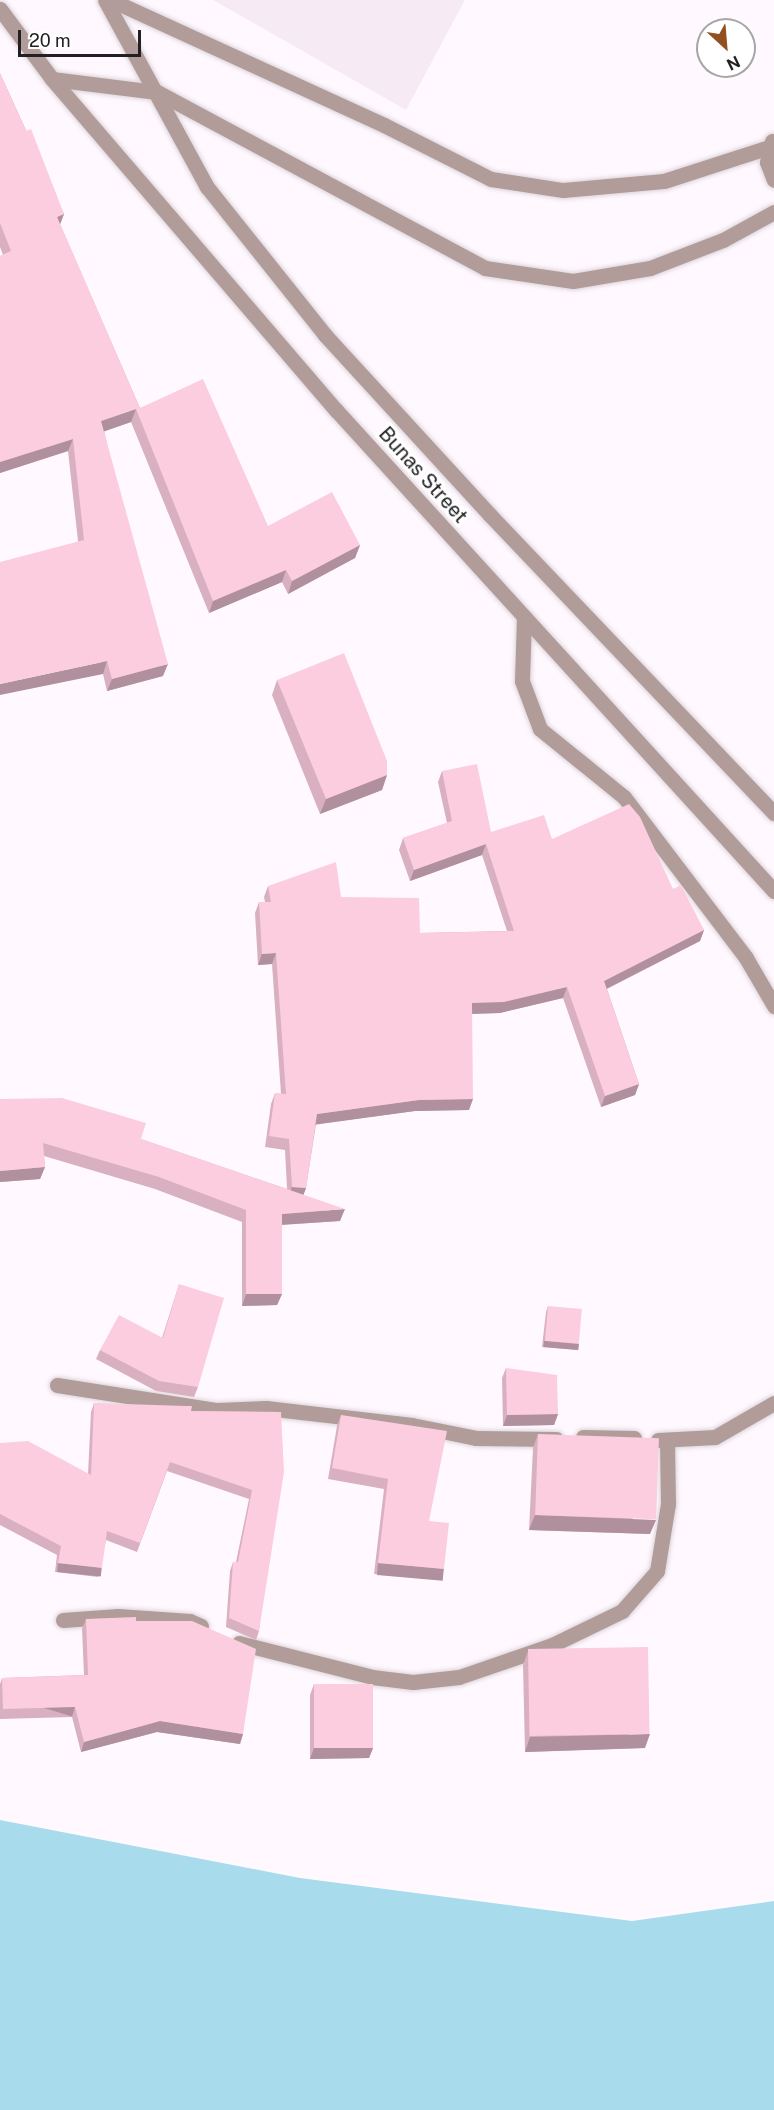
<!DOCTYPE html>
<style>
body{margin:0}
#map{position:relative;width:774px;height:2110px;overflow:hidden;background:#fff9ff;font-family:"Public Sans",sans-serif}
div>[style]{position:absolute}
.built>*{inset:0;background:#f6eaf5}
.water>*{inset:0;background:#a8dced}
.roads{filter:drop-shadow(0 0 2px #dcd6dc) drop-shadow(0 0 2px #dcd6dc)}
.lane>*{height:15px;margin:-7.5px;padding:0 7.5px;transform-origin:7.5px;border-radius:7.5px;background:#b29c99}
.street>*{height:15px;margin:-7.5px;padding:0 7.5px;transform-origin:7.5px;border-radius:7.5px;background:#b29c99}
.wall>*{inset:0;background:#d9b0c0}
.shaded-wall>*{inset:0;background:#b0909c;transform-origin:0 0}
.building>*{inset:0;background:#fccddf;transform-origin:0 0}
span{translate:-50% -50%;white-space:nowrap;text-align:center;line-height:1.15;-webkit-text-stroke:6px #fff;paint-order:stroke}
.street-label{font-size:20px;color:#222022}
.north{position:absolute;left:696px;top:18px;width:60px;height:60px;box-sizing:border-box;background:#fff;border:2px solid #a7a6a7;border-radius:50%;rotate:154deg;font-size:16px;font-weight:700;line-height:24px;text-align:center;color:#222022}
.north::after{content:'';display:block;margin:auto;width:21px;height:27px;background:#92501e;clip-path:polygon(50% 0,100% 100%,50% 72%,0 100%)}
.scale{position:absolute;left:18px;top:30px;width:123px;height:27px;box-sizing:border-box;border:3px solid #222022;border-top:0;padding-left:8px;font-size:18px;line-height:21px;white-space:nowrap;color:#222022;-webkit-text-stroke:4px #fff;paint-order:stroke}
</style>
<div id="map">
<div class="built">
<i style="clip-path:polygon(213px 0,465px 0,406px 110px)"></i>
</div>
<div class="water">
<i style="clip-path:polygon(0 1820px,300px 1878px,632px 1921px,774px 1901px,774px 2110px,0 2110px)"></i>
</div>
<div class="roads">
<div class="lane">
<i style="left:111px;top:0;width:300px;rotate:24.6deg"></i>
<i style="left:384px;top:125px;width:120px;rotate:26.8deg"></i>
<i style="left:491px;top:179px;width:73px;rotate:8.7deg"></i>
<i style="left:563px;top:190px;width:101px;rotate:-5.1deg"></i>
<i style="left:664px;top:181px;width:110px;rotate:-17.9deg"></i>
<i style="left:52px;top:79px;width:106px;rotate:7.1deg"></i>
<i style="left:157px;top:92px;width:372px;rotate:28.2deg"></i>
<i style="left:485px;top:268px;width:89px;rotate:8.4deg"></i>
<i style="left:573px;top:281px;width:78px;rotate:-9.6deg"></i>
<i style="left:650px;top:268px;width:78px;rotate:-21deg"></i>
<i style="left:723px;top:240px;width:58px;rotate:-28.8deg"></i>
<i style="left:772px;top:141px;width:22px;rotate:103deg"></i>
<i style="left:767px;top:162px;width:19px;rotate:69deg"></i>
</div>
<div class="street">
<i style="left:105px;top:0;width:213px;rotate:61.4deg"></i>
<i style="left:207px;top:187px;width:189px;rotate:51.4deg"></i>
<i style="left:325px;top:335px;width:244px;rotate:47.5deg"></i>
<i style="left:490px;top:515px;width:412px;rotate:46.4deg"></i>
<i style="left:0;top:9px;width:87px;rotate:53.4deg"></i>
<i style="left:52px;top:79px;width:436px;rotate:49.4deg"></i>
<i style="left:336px;top:410px;width:651px;rotate:47.68deg"></i>
<i style="left:524px;top:617px;width:64px;rotate:91.8deg"></i>
<i style="left:522px;top:681px;width:51px;rotate:69.4deg"></i>
<i style="left:540px;top:729px;width:108px;rotate:39deg"></i>
<i style="left:624px;top:797px;width:202px;rotate:52.8deg"></i>
<i style="left:746px;top:958px;width:56px;rotate:59.7deg"></i>
<i style="left:57px;top:1385px;width:162px;rotate:8.9deg"></i>
<i style="left:217px;top:1410px;width:49px;rotate:-2.3deg"></i>
<i style="left:266px;top:1408px;width:147px;rotate:6.6deg"></i>
<i style="left:412px;top:1425px;width:65px;rotate:11.5deg"></i>
<i style="left:476px;top:1438px;width:80px;rotate:0.7deg"></i>
<i style="left:583px;top:1437px;width:51px;rotate:1.1deg"></i>
<i style="left:658px;top:1440px;width:57px;rotate:-3deg"></i>
<i style="left:715px;top:1437px;width:68px;rotate:-30deg"></i>
<i style="left:63px;top:1620px;width:55px;rotate:-4.2deg"></i>
<i style="left:118px;top:1616px;width:72px;rotate:4deg"></i>
<i style="left:190px;top:1621px;width:12px;rotate:24deg"></i>
<i style="left:239px;top:1643px;width:137px;rotate:14.3deg"></i>
<i style="left:372px;top:1677px;width:41px;rotate:7deg"></i>
<i style="left:413px;top:1682px;width:46px;rotate:-6.2deg"></i>
<i style="left:459px;top:1677px;width:98px;rotate:-19deg"></i>
<i style="left:552px;top:1645px;width:78px;rotate:-25.9deg"></i>
<i style="left:622px;top:1611px;width:53px;rotate:-48.8deg"></i>
<i style="left:657px;top:1571px;width:68px;rotate:-80.7deg"></i>
<i style="left:668px;top:1504px;width:63px;rotate:-90.9deg"></i>
</div>
</div>
<div class="wall">
<i style="clip-path:polygon(0 73px,64px 214px,60px 224px,140px 408px,268px 526px,360px 545px,355px 558px,288px 594px,282px 582px,209px 613px,131px 422px,104px 431px,163px 676px,107px 691px,103px 674px,78px 541px,68px 451px,0 473px,0 256px,3px 255px,0 247px)"></i>
<i style="clip-path:polygon(277px 680px,387px 775px,382px 790px,320px 814px,272px 695px)"></i>
<i style="clip-path:polygon(442px 771px,491px 832px,552px 839px,673px 889px,704px 930px,700px 941px,607px 989px,639px 1084px,635px 1095px,601px 1107px,563px 998px,500px 1013px,472px 1014px,469px 1110px,415px 1111px,316px 1124px,306px 1188px,303px 1195px,340px 1221px,282px 1225px,282px 1294px,277px 1305px,242px 1306px,242px 1222px,155px 1189px,44px 1156px,45px 1167px,40px 1179px,0 1182px,0 1099px,141px 1139px,287px 1189px,285px 1150px,265px 1147px,271px 1104px,275px 1093px,281px 1094px,272px 964px,258px 965px,255px 913px,259px 902px,265px 902px,264px 897px,268px 886px,341px 897px,420px 933px,507px 931px,482px 855px,410px 881px,399px 850px,403px 838px,447px 823px,438px 782px)"></i>
<i style="clip-path:polygon(179px 1284px,198px 1387px,194px 1397px,156px 1391px,96px 1359px,100px 1350px,162px 1338px)"></i>
<i style="clip-path:polygon(548px 1306px,579px 1344px,577px 1350px,542px 1347px,546px 1312px)"></i>
<i style="clip-path:polygon(506px 1368px,558px 1414px,554px 1425px,503px 1426px,502px 1378px)"></i>
<i style="clip-path:polygon(94px 1403px,191px 1411px,281px 1412px,259px 1631px,256px 1640px,226px 1627px,230px 1571px,233px 1562px,236px 1562px,249px 1499px,167px 1471px,137px 1552px,106px 1540px,98px 1577px,55px 1572px,57px 1555px,0 1525px,0 1443px,88px 1474px,91px 1412px)"></i>
<i style="clip-path:polygon(341px 1415px,429px 1521px,444px 1569px,440px 1580px,374px 1574px,384px 1489px,328px 1479px,337px 1426px)"></i>
<i style="clip-path:polygon(538px 1434px,650px 1534px,529px 1530px,533px 1448px)"></i>
<i style="clip-path:polygon(86px 1619px,136px 1621px,243px 1734px,240px 1744px,157px 1732px,81px 1752px,72px 1717px,0 1719px,0 1684px,2px 1678px,84px 1675px,82px 1629px)"></i>
<i style="clip-path:polygon(528px 1651px,645px 1748px,525px 1752px,523px 1665px)"></i>
<i style="clip-path:polygon(314px 1684px,373px 1748px,369px 1758px,310px 1759px,310px 1695px)"></i>
</div>
<div class="shaded-wall">
<i style="clip-path:polygon(64px 214px,59px 227px,57px 217px)"></i>
<i style="clip-path:polygon(136px 409px,131px 422px,97px 434px,101px 421px)"></i>
<i style="clip-path:polygon(73px 439px,68px 451px,0 473px,0 462px)"></i>
<i style="clip-path:polygon(360px 545px,355px 558px,288px 594px,292px 581px)"></i>
<i style="clip-path:polygon(286px 570px,282px 582px,209px 613px,213px 601px)"></i>
<i style="clip-path:polygon(107px 661px,103px 674px,0 695px,0 684px)"></i>
<i style="clip-path:polygon(168px 664px,163px 676px,107px 691px,112px 679px)"></i>
<i style="clip-path:polygon(387px 775px,382px 790px,320px 814px,326px 799px)"></i>
<i style="clip-path:polygon(486px 844px,482px 855px,410px 881px,414px 870px)"></i>
<i style="clip-path:polygon(704px 930px,700px 941px,600px 992px,604px 981px)"></i>
<i style="clip-path:polygon(276px 953px,272px 964px,258px 965px,262px 954px)"></i>
<i style="clip-path:polygon(567px 987px,563px 998px,500px 1013px,468px 1014px,472px 1003px)"></i>
<i style="clip-path:polygon(639px 1084px,635px 1095px,601px 1107px,605px 1096px)"></i>
<i style="clip-path:polygon(473px 1099px,469px 1110px,415px 1111px,313px 1125px,317px 1114px,419px 1100px)"></i>
<i style="clip-path:polygon(45px 1167px,40px 1179px,0 1182px,0 1171px)"></i>
<i style="clip-path:polygon(292px 1187px,306px 1188px,302px 1199px,288px 1198px)"></i>
<i style="clip-path:polygon(345px 1209px,340px 1221px,277px 1225px,282px 1214px)"></i>
<i style="clip-path:polygon(246px 1294px,282px 1294px,277px 1305px,242px 1306px)"></i>
<i style="left:544px;top:1341px;width:35px;height:6px;rotate:5deg"></i>
<i style="clip-path:polygon(558px 1414px,554px 1425px,503px 1426px,507px 1415px)"></i>
<i style="clip-path:polygon(535px 1515px,656px 1520px,650px 1534px,529px 1530px)"></i>
<i style="left:58px;top:1563px;width:44px;height:9px;rotate:6deg"></i>
<i style="left:378px;top:1563px;width:66px;height:12px;rotate:5deg"></i>
<i style="left:75px;top:1707px;width:10px;height:72px;rotate:107deg"></i>
<i style="clip-path:polygon(160px 1721px,243px 1734px,240px 1744px,157px 1732px,81px 1752px,84px 1742px)"></i>
<i style="clip-path:polygon(650px 1734px,645px 1748px,525px 1752px,530px 1737px)"></i>
<i style="clip-path:polygon(314px 1748px,373px 1748px,369px 1758px,310px 1759px)"></i>
</div>
<div class="building">
<i style="clip-path:polygon(0 73px,26px 131px,31px 129px,64px 214px,57px 217px,140px 408px,203px 379px,268px 526px,332px 492px,360px 545px,292px 581px,286px 570px,213px 601px,136px 409px,101px 421px,168px 664px,112px 679px,107px 661px,0 684px,0 562px,84px 540px,73px 439px,0 462px,0 256px,11px 251px,0 223px)"></i>
<i style="clip-path:polygon(344px 653px,387px 761px,387px 775px,326px 799px,277px 680px)"></i>
<i style="clip-path:polygon(477px 764px,491px 832px,544px 815px,552px 839px,629px 804px,640px 817px,673px 889px,681px 885px,704px 930px,604px 981px,639px 1084px,605px 1096px,567px 987px,504px 1002px,472px 1003px,473px 1099px,419px 1100px,317px 1114px,306px 1188px,292px 1187px,289px 1139px,269px 1136px,275px 1093px,286px 1094px,276px 953px,262px 954px,259px 902px,271px 902px,268px 886px,336px 862px,341px 897px,419px 898px,420px 933px,514px 931px,486px 844px,414px 870px,403px 838px,452px 821px,442px 771px)"></i>
<i style="clip-path:polygon(62px 1098px,146px 1123px,141px 1139px,345px 1209px,282px 1214px,282px 1294px,246px 1294px,246px 1210px,159px 1177px,43px 1143px,45px 1167px,0 1171px,0 1099px)"></i>
<i style="clip-path:polygon(179px 1284px,224px 1298px,198px 1387px,159px 1381px,100px 1350px,119px 1315px,163px 1338px)"></i>
<i style="left:548px;top:1306px;width:34px;height:35px;rotate:5deg"></i>
<i style="clip-path:polygon(506px 1368px,557px 1375px,558px 1414px,507px 1415px)"></i>
<i style="clip-path:polygon(94px 1403px,186px 1406px,192px 1406px,191px 1411px,281px 1412px,284px 1472px,259px 1631px,229px 1618px,233px 1562px,238px 1562px,252px 1490px,170px 1462px,140px 1543px,107px 1531px,102px 1568px,58px 1563px,61px 1546px,0 1514px,0 1443px,28px 1441px,91px 1475px)"></i>
<i style="clip-path:polygon(341px 1415px,447px 1431px,429px 1521px,449px 1523px,444px 1569px,378px 1563px,388px 1479px,332px 1468px)"></i>
<i style="left:538px;top:1434px;width:121px;height:81px;rotate:2deg"></i>
<i style="clip-path:polygon(136px 1617px,136px 1621px,192px 1621px,256px 1649px,243px 1734px,160px 1721px,84px 1742px,75px 1707px,3px 1709px,2px 1678px,88px 1675px,86px 1619px)"></i>
<i style="left:648px;top:1647px;width:87px;height:120px;rotate:89deg"></i>
<i style="left:314px;top:1684px;width:59px;height:64px"></i>
</div>
<div class="street-label">
<span style="left:423px;top:475px;rotate:48deg">Bunas Street</span>
</div>
<div class="north">N</div>
<div class="scale">20 m</div>
</div>
